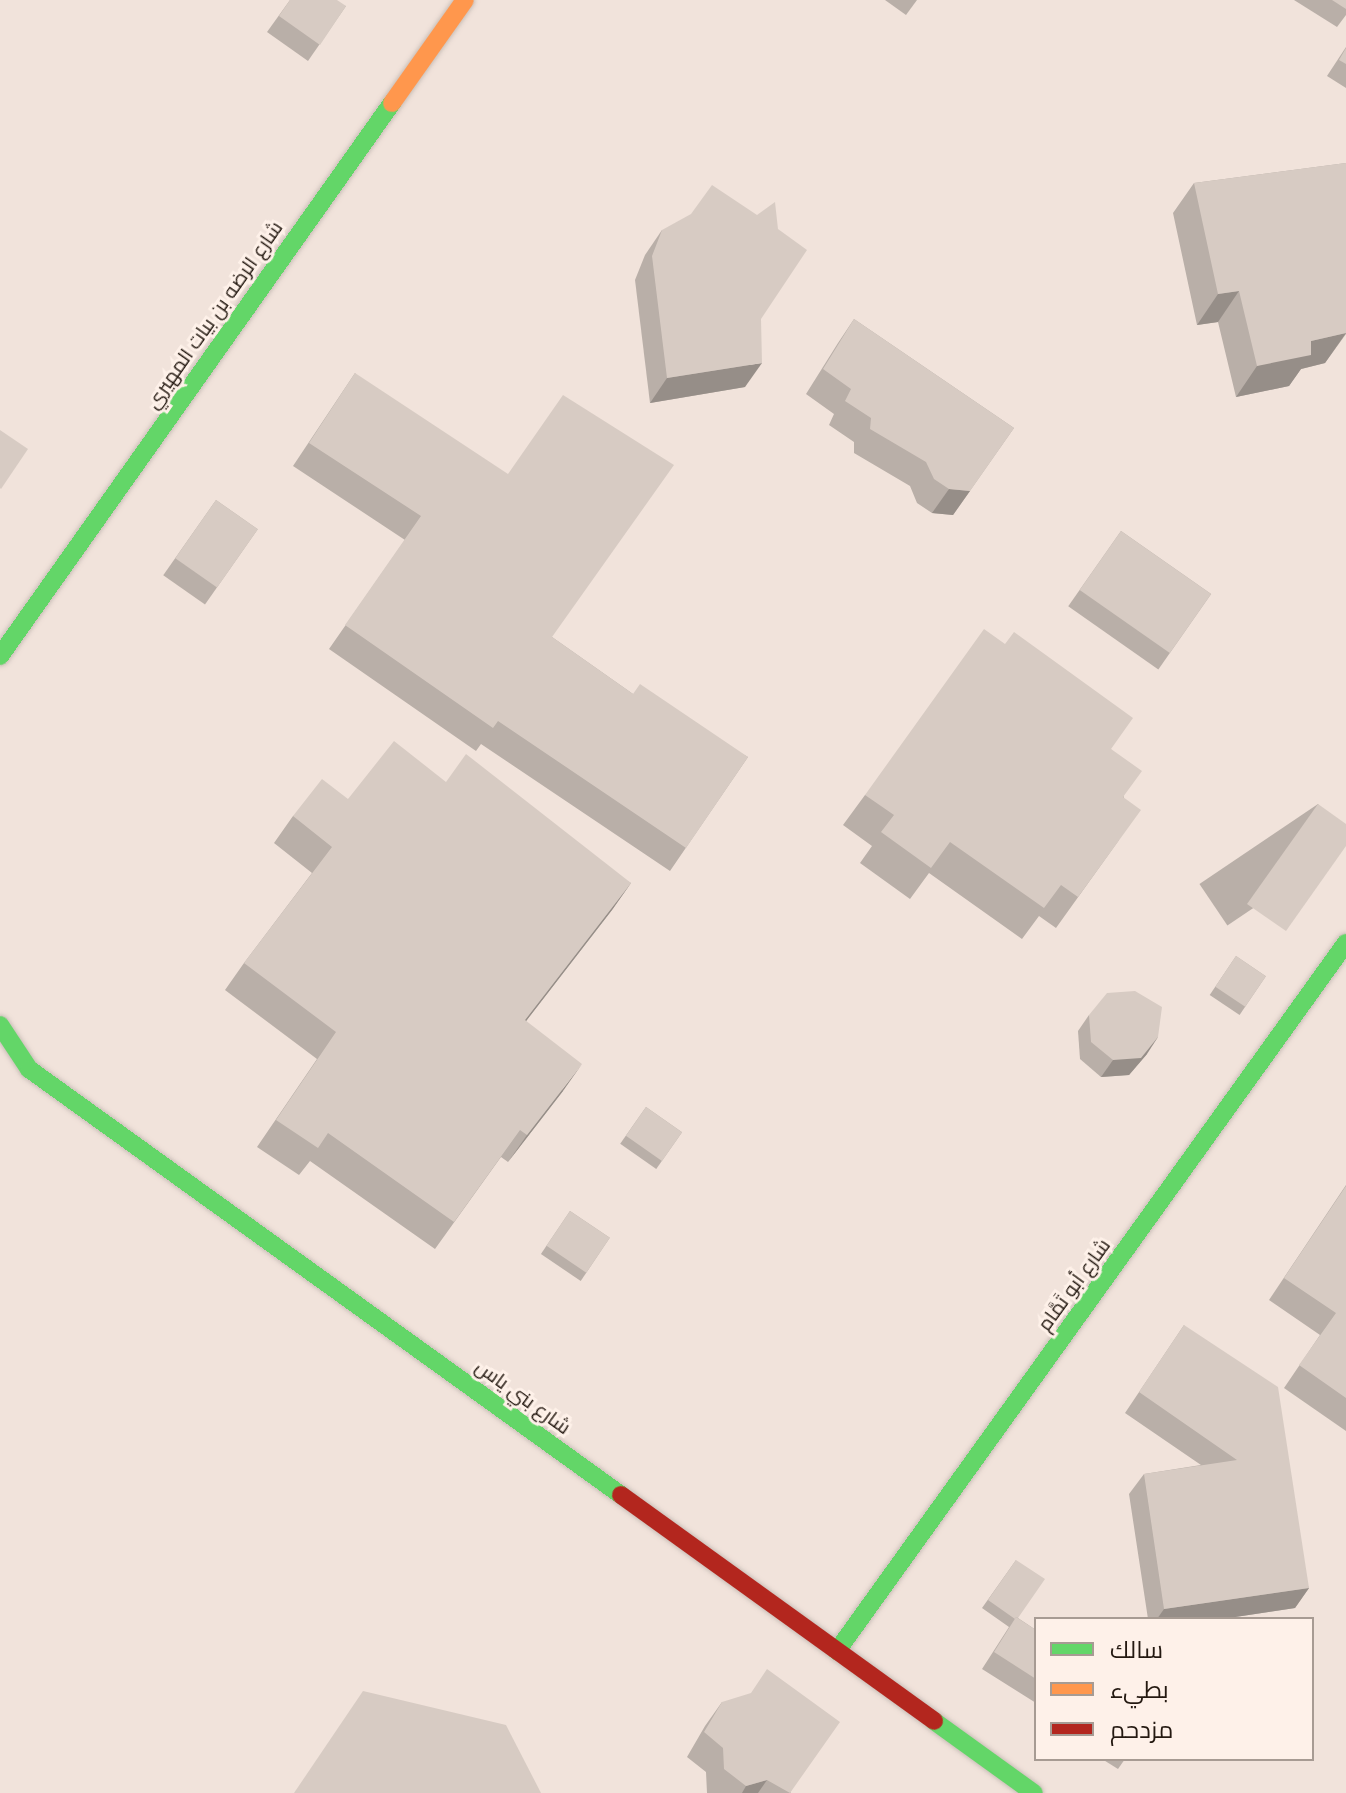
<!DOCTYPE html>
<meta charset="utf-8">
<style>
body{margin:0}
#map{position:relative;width:1346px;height:1793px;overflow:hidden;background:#f1e3db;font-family:"Times New Roman",Cairo,serif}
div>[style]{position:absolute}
.roads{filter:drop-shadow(0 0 2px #cabfb8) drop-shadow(0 0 2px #cabfb8)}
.fast>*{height:18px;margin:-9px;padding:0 9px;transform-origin:9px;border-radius:9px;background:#63d668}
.slow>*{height:18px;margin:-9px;padding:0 9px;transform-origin:9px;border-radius:9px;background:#ff974d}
.jam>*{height:18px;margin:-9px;padding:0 9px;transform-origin:9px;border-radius:9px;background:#b3261e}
.wall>*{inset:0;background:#b9afa8;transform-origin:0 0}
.shaded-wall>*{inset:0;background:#968e88}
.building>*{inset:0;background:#d7cbc3;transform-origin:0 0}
span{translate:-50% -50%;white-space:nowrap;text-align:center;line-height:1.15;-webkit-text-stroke:6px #fef1e9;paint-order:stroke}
.street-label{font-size:20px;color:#241911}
.legend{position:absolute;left:1034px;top:1617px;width:280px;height:144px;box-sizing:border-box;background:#fef1e9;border:2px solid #a79b93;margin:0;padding:10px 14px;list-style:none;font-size:24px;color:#241911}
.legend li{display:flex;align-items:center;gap:16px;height:40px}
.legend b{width:40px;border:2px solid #a79b93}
</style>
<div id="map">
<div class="roads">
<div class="fast">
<i style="left:0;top:656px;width:678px;rotate:-54.67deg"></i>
<i style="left:0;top:1025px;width:53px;rotate:56.6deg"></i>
<i style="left:29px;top:1069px;width:729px;rotate:35.74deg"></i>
<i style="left:837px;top:1651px;width:872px;rotate:-54.29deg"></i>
<i style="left:934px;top:1721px;width:123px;rotate:35.8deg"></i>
</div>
<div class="slow">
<i style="left:392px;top:103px;width:126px;rotate:-54.7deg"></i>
</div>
<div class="jam">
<i style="left:621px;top:1495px;width:386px;rotate:35.8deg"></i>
</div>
</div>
<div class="wall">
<i style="clip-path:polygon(290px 0,346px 6px,308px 61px,267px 32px)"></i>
<i style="clip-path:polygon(885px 0,917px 0,906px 15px)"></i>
<i style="clip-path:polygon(1294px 0,1346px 0,1346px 15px,1337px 27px)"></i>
<i style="clip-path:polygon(1346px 47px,1346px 88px,1327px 76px)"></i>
<i style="clip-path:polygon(1346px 163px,1346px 334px,1325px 363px,1301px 369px,1289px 386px,1236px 397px,1218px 322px,1197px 325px,1173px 213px,1194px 183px)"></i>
<i style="clip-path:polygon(662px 230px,761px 319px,745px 387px,650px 403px,635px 280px,645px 255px)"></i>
<i style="clip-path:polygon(854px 319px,1014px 428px,953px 515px,932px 513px,917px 503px,910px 486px,854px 453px,854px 442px,829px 425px,834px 414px,806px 394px,838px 343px)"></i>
<i style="clip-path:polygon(355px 373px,552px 637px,633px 694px,748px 757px,670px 871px,481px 744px,476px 751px,329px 649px,405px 540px,293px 466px)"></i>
<i style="left:216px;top:500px;width:51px;height:92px;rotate:35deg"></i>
<i style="left:1121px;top:531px;width:110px;height:92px;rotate:35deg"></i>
<i style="clip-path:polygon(1111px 749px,1124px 798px,1119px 840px,1056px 928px,1039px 916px,1022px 939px,929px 873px,910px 899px,860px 863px,872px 846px,843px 825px,865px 795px)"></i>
<i style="clip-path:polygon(446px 782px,631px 883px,612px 910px,526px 1021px,563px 1091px,508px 1162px,501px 1157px,435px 1249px,310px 1161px,299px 1175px,257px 1147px,317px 1059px,225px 990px,244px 963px,312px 873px,274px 843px,293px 816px,348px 799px)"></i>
<i style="left:1318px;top:804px;width:50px;height:143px;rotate:56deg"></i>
<i style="left:1236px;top:956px;width:36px;height:47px;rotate:34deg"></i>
<i style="clip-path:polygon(1089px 1015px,1147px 1054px,1129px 1075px,1101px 1077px,1080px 1059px,1078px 1031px)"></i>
<i style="left:646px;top:1107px;width:44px;height:45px;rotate:35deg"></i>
<i style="clip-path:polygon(1346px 1185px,1346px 1431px,1284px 1388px,1320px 1335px,1269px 1300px)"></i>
<i style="left:570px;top:1211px;width:48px;height:52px;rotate:34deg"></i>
<i style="clip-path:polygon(1184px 1325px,1309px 1588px,1295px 1608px,1222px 1619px,1148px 1619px,1129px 1494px,1144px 1474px,1201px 1465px,1125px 1413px)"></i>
<i style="clip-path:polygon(1016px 1560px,1018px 1618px,1036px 1630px,1036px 1703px,982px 1669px,1009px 1627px,982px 1608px)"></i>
<i style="clip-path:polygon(722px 1702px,791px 1793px,707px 1793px,706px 1772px,687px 1757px,705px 1726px)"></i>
<i style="clip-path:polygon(1102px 1759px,1125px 1759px,1118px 1769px)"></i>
</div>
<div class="shaded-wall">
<i style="clip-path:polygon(1239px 291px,1218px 322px,1197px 325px,1218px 294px)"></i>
<i style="clip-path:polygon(1346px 333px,1325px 363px,1301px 369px,1289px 386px,1236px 397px,1257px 366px,1311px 341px)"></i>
<i style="clip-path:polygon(762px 363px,745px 387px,650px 403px,667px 378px)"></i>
<i style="clip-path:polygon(949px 489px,970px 491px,953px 515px,932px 513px)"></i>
<i style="clip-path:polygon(631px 883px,612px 910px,506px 1047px,525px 1020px)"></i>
<i style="clip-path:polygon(1158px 1037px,1147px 1054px,1129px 1075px,1101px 1077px,1113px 1060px)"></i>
<i style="clip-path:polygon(582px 1064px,563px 1091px,508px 1162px,527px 1135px)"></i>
<i style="clip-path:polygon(1309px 1588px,1295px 1608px,1222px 1619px,1157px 1619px,1164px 1609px)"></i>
<i style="clip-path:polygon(767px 1780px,758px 1793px,742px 1793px,746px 1786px)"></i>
</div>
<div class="building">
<i style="clip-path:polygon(290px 0,337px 0,346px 6px,320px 45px,279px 16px)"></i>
<i style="clip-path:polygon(1332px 0,1346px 0,1346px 9px)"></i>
<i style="clip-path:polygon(1346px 48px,1346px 64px,1339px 60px)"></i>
<i style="clip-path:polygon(1346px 163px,1346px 333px,1311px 341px,1311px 355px,1257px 366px,1239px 291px,1218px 294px,1194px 183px)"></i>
<i style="clip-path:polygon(712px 185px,757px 215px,775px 202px,778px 229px,807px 250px,761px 319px,762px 363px,667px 378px,652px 256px,662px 230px,691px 214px)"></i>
<i style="clip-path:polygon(854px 319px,1014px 428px,970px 491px,949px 489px,934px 479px,926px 462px,870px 429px,871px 418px,845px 401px,851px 389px,823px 369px)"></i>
<i style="clip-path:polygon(355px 373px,508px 474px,563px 395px,674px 465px,552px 637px,633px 694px,640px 684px,748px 757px,686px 848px,498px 721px,493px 728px,345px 625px,421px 516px,309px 443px)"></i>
<i style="clip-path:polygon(0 430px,28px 449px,1px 489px,0 488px)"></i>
<i style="left:216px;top:500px;width:51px;height:71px;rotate:35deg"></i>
<i style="left:1121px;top:531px;width:110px;height:72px;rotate:35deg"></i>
<i style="clip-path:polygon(984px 629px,1005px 644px,1014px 632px,1133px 718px,1111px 749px,1142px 771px,1123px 797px,1141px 810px,1078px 897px,1061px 885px,1044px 908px,950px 842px,931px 868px,881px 832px,894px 815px,865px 795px)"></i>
<i style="clip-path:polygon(394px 741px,446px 782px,466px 754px,631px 883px,525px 1020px,582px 1064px,527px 1135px,520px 1130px,454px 1222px,328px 1133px,318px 1148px,276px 1120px,336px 1032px,244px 963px,332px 847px,293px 816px,322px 779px,348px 799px)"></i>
<i style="clip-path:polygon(1318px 804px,1346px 824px,1346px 846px,1286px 931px,1247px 904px)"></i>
<i style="left:1236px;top:956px;width:36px;height:37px;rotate:34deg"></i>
<i style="clip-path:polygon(1135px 991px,1162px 1007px,1158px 1037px,1141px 1058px,1113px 1060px,1091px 1042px,1089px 1015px,1107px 993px)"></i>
<i style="left:646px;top:1107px;width:44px;height:35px;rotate:35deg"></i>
<i style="clip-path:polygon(1346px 1186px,1346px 1398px,1299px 1365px,1336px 1313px,1284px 1278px)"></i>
<i style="left:570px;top:1211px;width:48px;height:42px;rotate:34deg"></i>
<i style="clip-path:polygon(1184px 1325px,1278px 1387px,1309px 1588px,1164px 1609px,1144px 1474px,1237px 1460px,1139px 1392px)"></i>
<i style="clip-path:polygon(1016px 1560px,1045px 1579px,1018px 1618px,1016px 1617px,1015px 1619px,988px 1600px)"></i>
<i style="clip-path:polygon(1016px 1617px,1036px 1630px,1036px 1679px,994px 1652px)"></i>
<i style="clip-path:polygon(767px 1669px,840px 1722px,790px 1793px,767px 1780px,746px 1786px,724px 1769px,723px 1748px,704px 1732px,722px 1702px,751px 1693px)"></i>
<i style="clip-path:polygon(363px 1691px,506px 1725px,541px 1793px,294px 1793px)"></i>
</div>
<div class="street-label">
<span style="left:214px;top:315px;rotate:-55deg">شارع الرضه بن بيات المهيري</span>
<span style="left:1074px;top:1285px;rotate:-54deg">شارع أبو تَمَّام</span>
<span style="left:523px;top:1397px;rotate:36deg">شارع بني ياس</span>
</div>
<ul class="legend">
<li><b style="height:10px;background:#63d668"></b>سالك</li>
<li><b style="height:10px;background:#ff974d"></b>بطيء</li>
<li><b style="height:10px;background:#b3261e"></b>مزدحم</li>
</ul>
</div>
